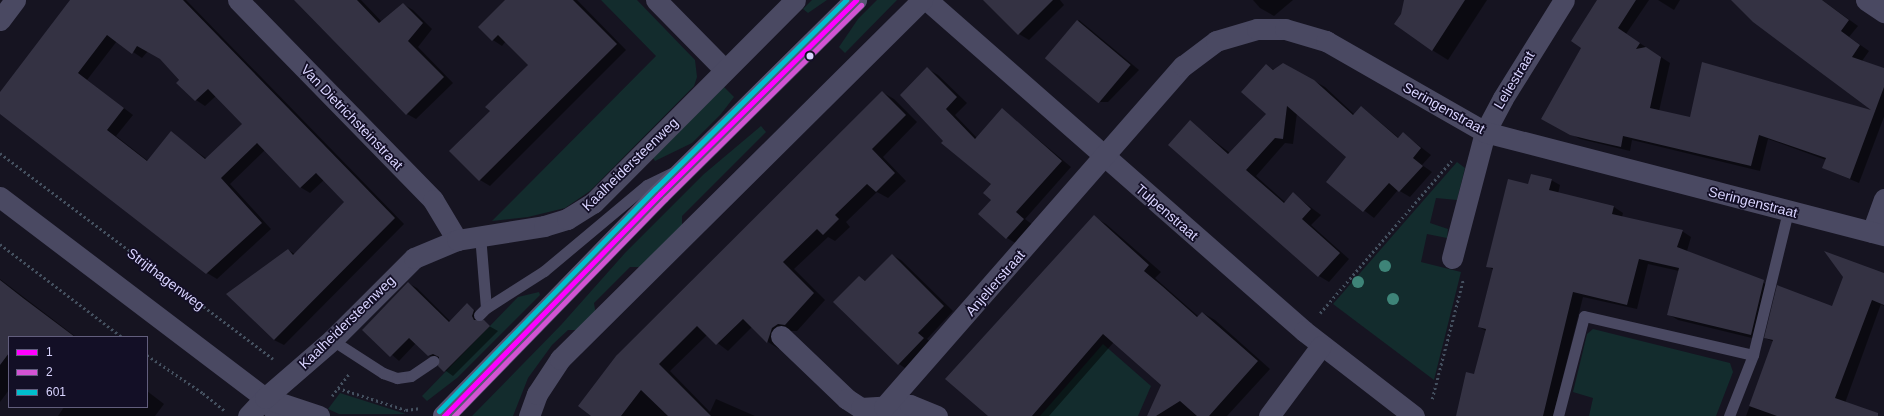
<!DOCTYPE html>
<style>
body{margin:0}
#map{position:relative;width:1884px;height:416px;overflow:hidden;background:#161421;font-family:Arial,sans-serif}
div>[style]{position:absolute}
.green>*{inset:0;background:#132c2d}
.shadow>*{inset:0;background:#0007}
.building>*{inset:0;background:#343243;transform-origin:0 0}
.path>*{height:2.5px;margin-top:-1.25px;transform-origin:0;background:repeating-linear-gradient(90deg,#44505f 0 2px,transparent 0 5px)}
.lane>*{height:11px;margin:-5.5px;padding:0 5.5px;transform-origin:5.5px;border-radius:5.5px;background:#4a4962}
.street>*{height:21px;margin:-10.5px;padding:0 10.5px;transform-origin:10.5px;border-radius:10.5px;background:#4a4962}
.secondary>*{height:22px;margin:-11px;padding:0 11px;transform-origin:11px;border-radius:11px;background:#575674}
.bus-1>*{height:5px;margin:-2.5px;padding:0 2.5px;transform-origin:2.5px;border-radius:2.5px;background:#f0f}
.bus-2>*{height:5px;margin:-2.5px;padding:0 2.5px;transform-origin:2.5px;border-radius:2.5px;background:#d353d3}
.bus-3>*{height:5px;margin:-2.5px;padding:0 2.5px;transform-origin:2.5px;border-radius:2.5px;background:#00becd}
.trees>*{width:12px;height:12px;margin:-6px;border-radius:50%;background:#3e8478}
.dots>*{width:11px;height:11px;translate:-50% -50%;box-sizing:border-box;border:2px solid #130f26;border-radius:50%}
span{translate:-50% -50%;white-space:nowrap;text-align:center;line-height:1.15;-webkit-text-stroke:3.5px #130f26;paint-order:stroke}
.street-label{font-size:14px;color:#d9d4ff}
.legend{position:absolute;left:8px;top:336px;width:140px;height:72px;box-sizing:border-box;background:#130f26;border:1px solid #625e7d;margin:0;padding:5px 7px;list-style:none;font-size:12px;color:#d9d4ff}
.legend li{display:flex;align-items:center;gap:8px;height:20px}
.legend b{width:20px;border:1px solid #625e7d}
</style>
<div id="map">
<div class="green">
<i style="clip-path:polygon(601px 0,637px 0,695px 60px,697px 77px,694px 86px,590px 191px,565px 208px,528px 217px,492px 221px,656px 56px)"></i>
<i style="clip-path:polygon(812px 0,827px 0,808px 13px,803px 9px)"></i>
<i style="clip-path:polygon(877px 0,897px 0,845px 53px,839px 47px,858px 19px)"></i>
<i style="clip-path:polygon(724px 87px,734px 97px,721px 114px,692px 143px,655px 161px,653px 158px)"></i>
<i style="clip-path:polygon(761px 126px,766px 132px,682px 216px,682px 230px,645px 267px,630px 267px,594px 303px,596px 316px,583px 330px,568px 330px,552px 345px,528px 378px,513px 416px,472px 416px,561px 325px,625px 253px,704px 174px)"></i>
<i style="clip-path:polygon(1457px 162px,1465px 168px,1457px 200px,1436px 198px,1430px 223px,1448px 229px,1447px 238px,1427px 234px,1421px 262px,1461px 272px,1434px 380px,1333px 304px)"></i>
<i style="clip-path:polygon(539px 292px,540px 295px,457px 378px,427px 401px,422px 396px,518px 297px)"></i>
<i style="clip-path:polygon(1593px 329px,1730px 363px,1733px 372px,1716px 416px,1589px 416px,1593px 398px,1573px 392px,1587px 334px)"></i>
<i style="clip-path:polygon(1103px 344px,1151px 386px,1138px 416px,1040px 416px)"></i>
<i style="clip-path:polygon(340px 393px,406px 414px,339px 414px,328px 409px)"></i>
</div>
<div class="shadow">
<i style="clip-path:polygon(evenodd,71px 0,186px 0,404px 224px,284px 345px,274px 340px,288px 250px,295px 254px,346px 202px,324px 180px,310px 193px,300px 187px,265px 150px,230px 184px,271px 229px,217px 279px,207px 273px,0 113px,0 94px,71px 0,117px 41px,142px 58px,148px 51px,160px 58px,196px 100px,205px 106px,216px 96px,243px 124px,207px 159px,171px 133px,148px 161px,116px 136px,133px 115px,87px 80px,117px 41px)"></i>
<i style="clip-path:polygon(295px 0,361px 0,382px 22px,403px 4px,413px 10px,432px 29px,418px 47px,453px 83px,416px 119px,407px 114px)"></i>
<i style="clip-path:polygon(506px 0,577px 0,626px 50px,490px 186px,480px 180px,450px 151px,491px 111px,530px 65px,506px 41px,502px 46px,493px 40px)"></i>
<i style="clip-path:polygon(984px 0,1060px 0,1064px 5px,1029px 40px,1019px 34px)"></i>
<i style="clip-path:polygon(1253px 0,1293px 0,1274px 16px,1260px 8px)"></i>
<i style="clip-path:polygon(1405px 0,1487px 0,1448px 60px,1432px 50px,1402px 14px)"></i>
<i style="clip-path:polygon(1598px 0,1649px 0,1626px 34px,1670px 63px,1659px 111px,1691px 118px,1703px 63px,1876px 112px,1753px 21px,1732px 0,1822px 0,1858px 26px,1849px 37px,1869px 51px,1862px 61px,1884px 69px,1884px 117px,1859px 183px,1823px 168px,1826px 160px,1768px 139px,1760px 171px,1632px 140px,1630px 151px,1580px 139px,1543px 118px,1582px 47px)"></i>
<i style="clip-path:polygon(1658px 0,1680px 0,1674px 10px)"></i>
<i style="clip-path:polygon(1079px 20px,1139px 70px,1108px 102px,1101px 102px,1091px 97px,1046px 58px)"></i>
<i style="clip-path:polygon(1283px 64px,1325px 87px,1355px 115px,1362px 107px,1399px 138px,1403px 133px,1431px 155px,1422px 165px,1432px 172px,1410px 197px,1398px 190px,1374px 218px,1327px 182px,1348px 157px,1297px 113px,1293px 144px,1285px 143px,1256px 176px,1286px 203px,1293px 194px,1321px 215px,1311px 225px,1349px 259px,1329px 282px,1319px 276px,1190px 122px,1230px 153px,1268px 114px,1266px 66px,1275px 70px)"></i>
<i style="clip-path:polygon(928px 69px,938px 75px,967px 103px,955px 115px,977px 138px,1002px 109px,1071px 167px,1025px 219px,1033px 225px,1017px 244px,1007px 238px,992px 200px,992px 184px,945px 141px)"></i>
<i style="clip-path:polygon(evenodd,882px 92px,894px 99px,917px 122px,883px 157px,906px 181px,888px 198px,877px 192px,846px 222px,850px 227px,835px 241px,828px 237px,794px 269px,825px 300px,797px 331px,790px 331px,784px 335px,779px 349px,768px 342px,752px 327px,728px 351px,707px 335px,670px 371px,710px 412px,716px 399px,755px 416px,593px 416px,882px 92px,673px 404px,667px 413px,664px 413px,673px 404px)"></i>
<i style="clip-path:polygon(1551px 180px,1560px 185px,1558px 194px,1614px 207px,1623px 213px,1622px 217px,1682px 231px,1691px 237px,1687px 251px,1773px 287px,1760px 340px,1678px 320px,1668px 314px,1679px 271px,1648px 264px,1637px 309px,1583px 297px,1553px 416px,1457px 416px,1475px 376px,1486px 331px,1479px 327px,1493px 270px,1488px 266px,1529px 185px)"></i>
<i style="clip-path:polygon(1094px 217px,1106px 224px,1161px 272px,1155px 278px,1199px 317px,1203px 313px,1215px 320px,1270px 369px,1227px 416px,1148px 416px,1162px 384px,1114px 342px,1049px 416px,992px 416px)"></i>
<i style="clip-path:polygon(892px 255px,901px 260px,953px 311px,927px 339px,933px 344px,908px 370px,899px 364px,835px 302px,859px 277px,866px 281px)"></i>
<i style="clip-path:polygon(1884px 274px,1884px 306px,1881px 304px,1845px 403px,1848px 416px,1746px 416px,1774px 342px,1765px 338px,1832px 308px)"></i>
<i style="clip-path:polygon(0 279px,76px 337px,9px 337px,9px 390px,0 402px)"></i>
<i style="clip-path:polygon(408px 283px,417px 288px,451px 322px,468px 305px,482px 316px,480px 321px,498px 331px,453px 376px,439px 366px,439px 359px,428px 355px,416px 343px,399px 361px,363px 329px)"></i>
<i style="clip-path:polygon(147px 391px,164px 404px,155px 416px,58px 416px,64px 407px,147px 407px)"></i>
</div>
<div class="building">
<i style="clip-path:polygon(evenodd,70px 0,183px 0,395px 218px,274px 340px,226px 294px,288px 249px,293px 255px,344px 202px,316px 173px,300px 188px,257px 143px,221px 178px,262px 223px,206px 274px,0 114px,0 92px,70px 0,107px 35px,132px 54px,137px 46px,160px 59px,179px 80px,176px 83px,195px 101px,208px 89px,242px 124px,205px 159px,171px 131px,147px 161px,107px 130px,124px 108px,78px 73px,107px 35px)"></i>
<i style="clip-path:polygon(294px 0,357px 0,379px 23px,403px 3px,423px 23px,408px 41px,444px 77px,406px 115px)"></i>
<i style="clip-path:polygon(505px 0,573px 0,617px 44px,479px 181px,449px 151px,490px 111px,485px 107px,528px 65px,498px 35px,492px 41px,478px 27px)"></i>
<i style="clip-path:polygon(983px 0,1053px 0,1018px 35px)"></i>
<i style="clip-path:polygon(1404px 0,1465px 0,1432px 51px,1394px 24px,1401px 14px)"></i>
<i style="clip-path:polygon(1597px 0,1636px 0,1618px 28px,1640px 43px,1636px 49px,1646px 47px,1661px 57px,1650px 108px,1690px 117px,1702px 62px,1871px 110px,1753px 22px,1731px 0,1822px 0,1849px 20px,1841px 31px,1860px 45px,1852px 57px,1884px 68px,1884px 87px,1850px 179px,1822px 168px,1826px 158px,1759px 135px,1751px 166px,1623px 136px,1621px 147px,1590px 140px,1570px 135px,1541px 119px,1581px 48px,1571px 41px)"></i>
<i style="left:1077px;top:20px;width:70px;height:50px;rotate:40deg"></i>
<i style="clip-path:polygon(1283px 63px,1314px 80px,1353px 115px,1361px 106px,1398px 138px,1403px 132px,1421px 148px,1413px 158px,1423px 166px,1399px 192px,1389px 183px,1363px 212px,1326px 182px,1346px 157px,1287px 106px,1283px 139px,1275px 138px,1246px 170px,1284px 203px,1293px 192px,1311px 209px,1302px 219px,1340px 253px,1318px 277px,1168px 145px,1190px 120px,1228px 154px,1266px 114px,1241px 92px,1266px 64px,1273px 70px)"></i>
<i style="clip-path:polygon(927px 67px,957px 97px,946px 109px,975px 139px,1002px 108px,1062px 161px,1016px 212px,1024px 219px,1006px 239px,978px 214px,991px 200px,983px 193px,991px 184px,941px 143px,943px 141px,900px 95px)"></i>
<i style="clip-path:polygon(882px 91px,906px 115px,872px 149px,895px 173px,876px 192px,867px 184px,835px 215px,839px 219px,823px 235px,817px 229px,783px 262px,814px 293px,785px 325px,778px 324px,772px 328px,767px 343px,743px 319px,716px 345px,697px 326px,659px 364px,711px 416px,668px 416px,641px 390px,621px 416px,591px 416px,578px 406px,616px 356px)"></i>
<i style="clip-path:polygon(1531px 174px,1552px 179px,1549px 190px,1614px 206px,1612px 214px,1683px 230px,1677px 247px,1764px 280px,1751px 335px,1667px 315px,1679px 268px,1639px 259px,1627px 305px,1573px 292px,1543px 416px,1456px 416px,1466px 372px,1474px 374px,1486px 329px,1478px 327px,1493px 268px,1486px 267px,1508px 179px,1528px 184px)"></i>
<i style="clip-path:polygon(1094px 215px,1149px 265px,1144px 271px,1162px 286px,1197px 317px,1202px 312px,1258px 361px,1209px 416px,1197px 416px,1180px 401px,1156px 416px,1147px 416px,1161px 385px,1103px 334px,1032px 416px,988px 416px,945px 379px)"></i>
<i style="clip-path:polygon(1824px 251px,1884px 273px,1884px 305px,1872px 300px,1835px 398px,1878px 413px,1878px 416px,1777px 416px,1749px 406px,1773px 340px,1764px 338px,1777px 285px,1832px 306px,1843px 277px)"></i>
<i style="clip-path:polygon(892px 254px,944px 306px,918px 333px,924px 338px,898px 365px,833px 302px,859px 276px,865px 281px)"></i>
<i style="clip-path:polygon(0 280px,23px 298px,75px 337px,9px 337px,9px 353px,0 365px)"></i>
<i style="clip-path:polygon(408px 282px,449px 322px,467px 303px,474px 310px,472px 316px,474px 320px,484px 320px,490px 326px,444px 372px,438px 366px,439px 357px,433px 354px,428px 356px,409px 338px,390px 357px,362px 330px)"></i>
</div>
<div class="path">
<i style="left:0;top:153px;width:342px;rotate:37deg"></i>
<i style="left:0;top:244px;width:153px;rotate:37.3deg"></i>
<i style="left:1320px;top:313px;width:201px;rotate:-49.2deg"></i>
<i style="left:147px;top:355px;width:68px;rotate:34.2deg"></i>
<i style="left:203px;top:393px;width:28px;rotate:39deg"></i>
<i style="left:338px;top:388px;width:18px;rotate:-52deg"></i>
<i style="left:332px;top:396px;width:10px;rotate:-53deg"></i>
<i style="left:338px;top:388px;width:71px;rotate:17.9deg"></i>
<i style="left:406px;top:410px;width:15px;rotate:-8deg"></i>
<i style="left:1432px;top:399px;width:123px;rotate:-75.4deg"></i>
</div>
<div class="lane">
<i style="left:480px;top:235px;width:73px;rotate:85.3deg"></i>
<i style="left:479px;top:315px;width:10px;rotate:-45deg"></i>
<i style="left:486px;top:308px;width:69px;rotate:-32.5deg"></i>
<i style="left:544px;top:271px;width:134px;rotate:-39.9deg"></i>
<i style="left:647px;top:185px;width:28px;rotate:-26deg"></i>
<i style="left:332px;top:340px;width:61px;rotate:32.9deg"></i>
<i style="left:383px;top:373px;width:15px;rotate:20deg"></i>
<i style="left:397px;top:378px;width:14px;rotate:-8deg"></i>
<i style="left:411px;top:376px;width:27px;rotate:-34deg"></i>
<i style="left:1558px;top:416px;width:103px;rotate:-75.4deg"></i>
<i style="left:1584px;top:316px;width:173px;rotate:13deg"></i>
<i style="left:1729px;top:416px;width:66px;rotate:-68.5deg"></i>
<i style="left:1753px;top:355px;width:148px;rotate:-76.3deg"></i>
</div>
<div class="street">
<i style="left:238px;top:0;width:279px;rotate:45.7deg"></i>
<i style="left:433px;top:200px;width:47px;rotate:59deg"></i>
<i style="left:656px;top:0;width:98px;rotate:45.4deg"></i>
<i style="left:927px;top:0;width:502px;rotate:41.28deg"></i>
<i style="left:1304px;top:331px;width:139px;rotate:37.7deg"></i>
<i style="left:1866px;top:0;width:22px;rotate:34deg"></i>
<i style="left:0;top:20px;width:25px;rotate:-53deg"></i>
<i style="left:0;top:197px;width:333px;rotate:37.2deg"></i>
<i style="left:265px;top:398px;width:22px;rotate:54deg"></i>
<i style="left:1872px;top:232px;width:35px;rotate:-70deg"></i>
<i style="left:1452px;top:258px;width:130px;rotate:-75.3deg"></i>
<i style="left:1485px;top:132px;width:38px;rotate:-62deg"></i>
<i style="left:1503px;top:98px;width:115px;rotate:-58.1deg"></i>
<i style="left:781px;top:336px;width:91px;rotate:43.7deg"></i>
<i style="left:847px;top:399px;width:17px;rotate:33deg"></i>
<i style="left:861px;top:408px;width:49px;rotate:-3.5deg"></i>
<i style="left:910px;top:405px;width:29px;rotate:22deg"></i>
<i style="left:265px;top:398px;width:57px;rotate:18.4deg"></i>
<i style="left:884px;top:407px;width:454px;rotate:-48.8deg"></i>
<i style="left:1183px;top:66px;width:41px;rotate:-37.1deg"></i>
<i style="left:1216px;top:41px;width:43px;rotate:-16.3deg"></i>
<i style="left:1257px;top:29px;width:28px"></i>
<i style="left:1285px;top:29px;width:43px;rotate:16.3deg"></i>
<i style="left:1326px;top:41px;width:183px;rotate:29.8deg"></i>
<i style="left:1485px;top:132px;width:412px;rotate:14.5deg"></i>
<i style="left:248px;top:416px;width:25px;rotate:-47deg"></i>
<i style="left:265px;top:398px;width:89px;rotate:-40.9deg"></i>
<i style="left:332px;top:340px;width:116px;rotate:-45deg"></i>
<i style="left:414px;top:258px;width:47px;rotate:-22.7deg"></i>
<i style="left:457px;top:240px;width:88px;rotate:-9.1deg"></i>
<i style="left:544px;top:226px;width:24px;rotate:-17deg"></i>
<i style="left:567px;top:219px;width:31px;rotate:-32deg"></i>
<i style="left:593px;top:203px;width:286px;rotate:-45.1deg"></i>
<i style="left:529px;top:416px;width:23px;rotate:-70deg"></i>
<i style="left:537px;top:394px;width:42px;rotate:-56.7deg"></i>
<i style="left:560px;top:359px;width:510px;rotate:-44.76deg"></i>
<i style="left:1269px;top:416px;width:87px;rotate:-53.4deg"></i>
</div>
<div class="secondary">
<i style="left:444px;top:416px;width:310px;rotate:-45.8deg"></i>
<i style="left:660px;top:194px;width:276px;rotate:-44.7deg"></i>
</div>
<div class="bus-1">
<i style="left:444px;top:416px;width:310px;rotate:-45.8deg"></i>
<i style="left:660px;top:194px;width:276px;rotate:-44.7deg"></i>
</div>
<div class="bus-2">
<i style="left:454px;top:416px;width:303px;rotate:-45.8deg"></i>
<i style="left:665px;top:199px;width:276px;rotate:-44.7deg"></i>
</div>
<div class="bus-3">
<i style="left:439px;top:411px;width:310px;rotate:-45.8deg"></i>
<i style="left:655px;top:189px;width:269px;rotate:-44.7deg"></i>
</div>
<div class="trees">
<i style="left:1385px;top:266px"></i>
<i style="left:1358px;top:282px"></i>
<i style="left:1393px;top:299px"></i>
</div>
<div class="dots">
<i style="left:810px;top:56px;background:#d9d4ff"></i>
</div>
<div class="street-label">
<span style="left:1514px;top:80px;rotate:-59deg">Leliestraat</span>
<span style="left:1444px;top:108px;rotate:29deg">Seringenstraat</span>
<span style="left:352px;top:117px;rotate:46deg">Van Dietrichsteinstraat</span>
<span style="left:630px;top:164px;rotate:-44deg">Kaalheidersteenweg</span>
<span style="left:1753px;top:202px;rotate:14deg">Seringenstraat</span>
<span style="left:1167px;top:212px;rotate:41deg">Tulpenstraat</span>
<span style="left:166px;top:279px;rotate:37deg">Strijthagenweg</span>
<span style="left:995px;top:283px;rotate:-49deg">Anjelierstraat</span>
<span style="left:347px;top:322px;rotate:-44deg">Kaalheidersteenweg</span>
</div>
<ul class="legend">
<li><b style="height:5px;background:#f0f"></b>1</li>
<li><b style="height:5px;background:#d353d3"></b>2</li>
<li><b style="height:5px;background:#00becd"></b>601</li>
</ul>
</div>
